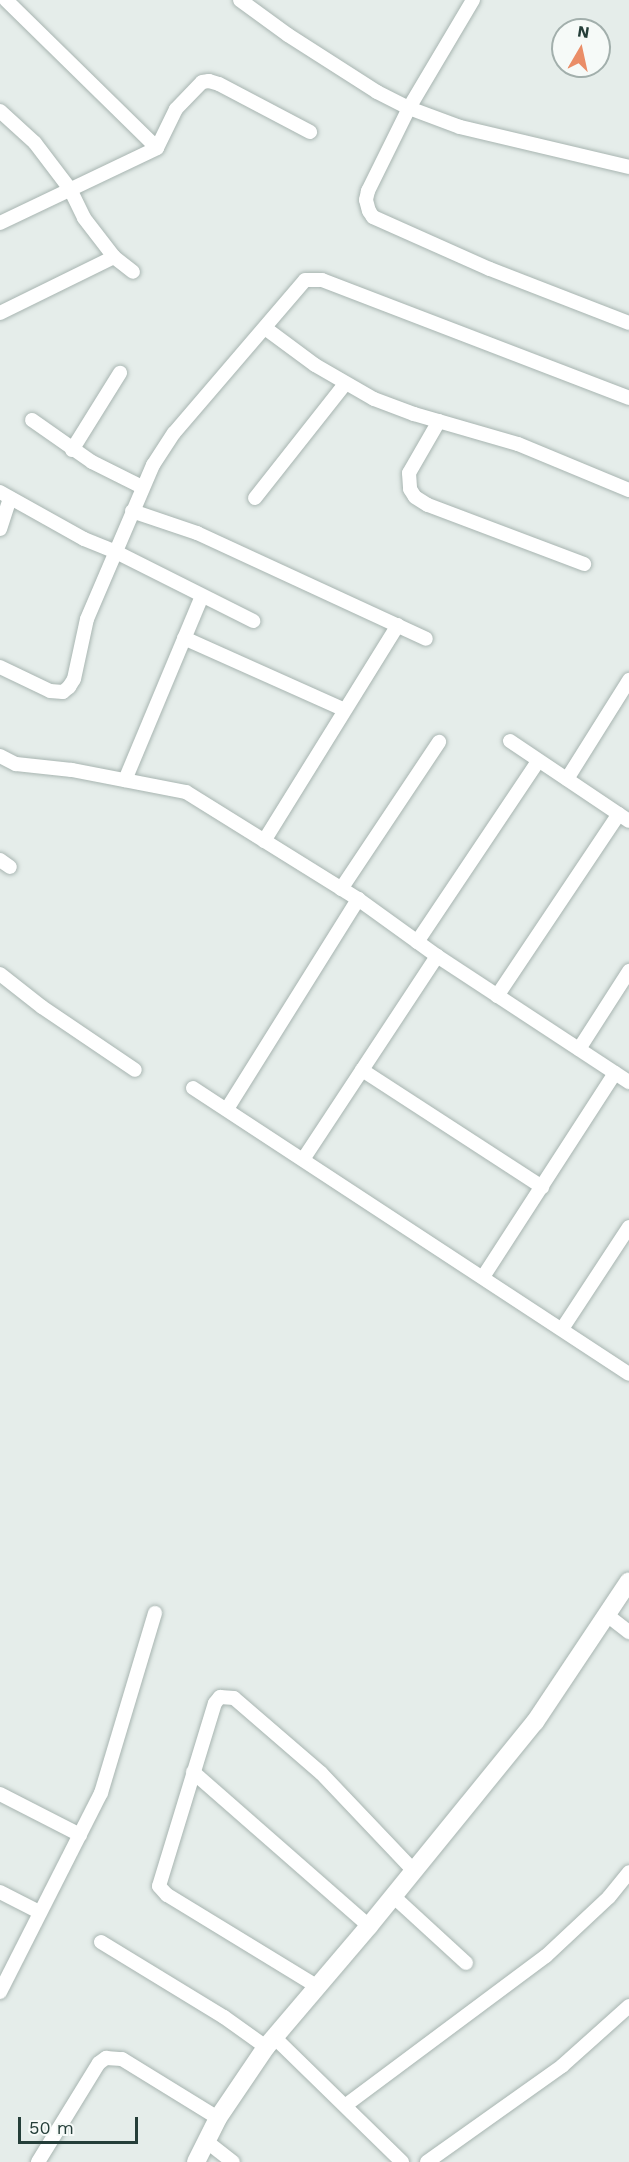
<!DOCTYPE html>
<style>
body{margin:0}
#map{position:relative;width:629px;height:2162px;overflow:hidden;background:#e5edea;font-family:"Work Sans",sans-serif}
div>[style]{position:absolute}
.roads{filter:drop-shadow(0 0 2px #a8b5b1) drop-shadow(0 0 2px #a8b5b1)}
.street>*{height:14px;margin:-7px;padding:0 7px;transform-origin:7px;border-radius:7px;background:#fff}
.secondary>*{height:18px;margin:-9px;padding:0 9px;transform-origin:9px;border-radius:9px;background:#fff}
span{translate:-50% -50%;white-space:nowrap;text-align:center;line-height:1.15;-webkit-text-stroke:6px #f6faf8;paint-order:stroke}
.north{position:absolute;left:551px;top:18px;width:60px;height:60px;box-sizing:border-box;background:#f6faf8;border:2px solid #a2afac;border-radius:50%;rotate:9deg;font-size:16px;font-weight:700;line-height:24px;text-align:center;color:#253e39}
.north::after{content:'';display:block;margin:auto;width:21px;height:27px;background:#ea8d67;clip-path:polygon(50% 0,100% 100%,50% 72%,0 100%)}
.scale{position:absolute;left:18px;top:2117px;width:120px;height:27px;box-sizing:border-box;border:3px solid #253e39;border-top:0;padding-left:8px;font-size:18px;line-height:21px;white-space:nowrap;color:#253e39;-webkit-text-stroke:4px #f6faf8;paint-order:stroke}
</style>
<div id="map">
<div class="roads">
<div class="street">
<i style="left:6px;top:0;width:211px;rotate:44.4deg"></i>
<i style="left:240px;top:0;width:59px;rotate:36.1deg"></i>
<i style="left:288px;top:35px;width:106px;rotate:32.6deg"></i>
<i style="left:377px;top:92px;width:36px;rotate:27deg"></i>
<i style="left:409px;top:108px;width:54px;rotate:20.4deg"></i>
<i style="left:460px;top:127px;width:174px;rotate:13.3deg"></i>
<i style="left:473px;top:0;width:126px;rotate:120.7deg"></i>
<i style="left:409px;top:108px;width:93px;rotate:116.3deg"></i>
<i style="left:368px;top:191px;width:9px;rotate:103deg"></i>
<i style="left:366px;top:200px;width:11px;rotate:75deg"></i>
<i style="left:369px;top:211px;width:7px;rotate:56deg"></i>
<i style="left:373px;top:217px;width:128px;rotate:24deg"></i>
<i style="left:490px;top:269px;width:149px;rotate:21.2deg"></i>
<i style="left:0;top:111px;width:47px;rotate:42.4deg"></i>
<i style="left:35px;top:143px;width:58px;rotate:52.7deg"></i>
<i style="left:70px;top:189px;width:32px;rotate:64deg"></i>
<i style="left:84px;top:218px;width:49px;rotate:52.4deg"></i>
<i style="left:114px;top:257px;width:24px;rotate:38deg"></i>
<i style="left:0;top:223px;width:174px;rotate:-25.5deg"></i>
<i style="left:157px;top:148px;width:43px;rotate:-64deg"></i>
<i style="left:176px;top:109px;width:37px;rotate:-46deg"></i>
<i style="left:202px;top:82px;width:7px;rotate:-8deg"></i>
<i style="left:209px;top:81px;width:10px;rotate:17deg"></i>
<i style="left:219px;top:84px;width:103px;rotate:27.8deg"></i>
<i style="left:0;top:313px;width:127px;rotate:-26.2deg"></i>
<i style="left:265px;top:328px;width:62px;rotate:36.5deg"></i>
<i style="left:315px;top:365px;width:68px;rotate:30deg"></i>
<i style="left:374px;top:399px;width:43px;rotate:20.6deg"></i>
<i style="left:414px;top:414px;width:108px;rotate:16.1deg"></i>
<i style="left:518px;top:444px;width:120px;rotate:22.5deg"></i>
<i style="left:32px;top:420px;width:73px;rotate:35deg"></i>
<i style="left:92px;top:462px;width:56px;rotate:26.6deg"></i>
<i style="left:439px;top:421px;width:60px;rotate:120deg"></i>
<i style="left:409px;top:473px;width:16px;rotate:86deg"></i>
<i style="left:410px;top:489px;width:9px;rotate:58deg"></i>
<i style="left:415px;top:497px;width:15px;rotate:32deg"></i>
<i style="left:428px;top:505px;width:167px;rotate:20.7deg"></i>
<i style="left:72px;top:450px;width:91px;rotate:-58.1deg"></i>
<i style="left:0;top:492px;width:96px;rotate:29.2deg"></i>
<i style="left:84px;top:539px;width:32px;rotate:22deg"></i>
<i style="left:114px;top:551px;width:156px;rotate:26.7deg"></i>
<i style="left:255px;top:498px;width:145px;rotate:-51.7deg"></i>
<i style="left:132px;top:511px;width:69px;rotate:18.7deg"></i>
<i style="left:197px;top:533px;width:252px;rotate:24.8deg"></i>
<i style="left:0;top:529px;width:32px;rotate:-72deg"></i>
<i style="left:184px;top:638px;width:176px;rotate:24.1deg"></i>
<i style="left:0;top:667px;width:55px;rotate:25.6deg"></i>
<i style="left:50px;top:691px;width:13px;rotate:4deg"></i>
<i style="left:63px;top:692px;width:8px;rotate:-40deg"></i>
<i style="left:69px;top:687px;width:9px;rotate:-58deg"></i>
<i style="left:74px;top:679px;width:61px;rotate:-77.8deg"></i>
<i style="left:87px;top:619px;width:168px;rotate:-66.8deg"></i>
<i style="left:153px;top:465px;width:38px;rotate:-57deg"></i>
<i style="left:174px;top:433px;width:201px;rotate:-49.4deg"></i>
<i style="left:305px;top:280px;width:17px"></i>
<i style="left:322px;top:280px;width:329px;rotate:21deg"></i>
<i style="left:510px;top:741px;width:143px;rotate:33.9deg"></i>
<i style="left:0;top:756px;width:18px;rotate:27deg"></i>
<i style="left:16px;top:764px;width:56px;rotate:6.1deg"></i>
<i style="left:72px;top:770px;width:116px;rotate:10.9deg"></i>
<i style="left:186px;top:792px;width:203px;rotate:31.9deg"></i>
<i style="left:358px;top:899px;width:97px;rotate:35.8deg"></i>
<i style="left:437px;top:956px;width:230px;rotate:33.3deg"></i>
<i style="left:567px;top:779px;width:117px;rotate:-57.9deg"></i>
<i style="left:125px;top:780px;width:199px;rotate:-67.3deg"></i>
<i style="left:264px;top:841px;width:254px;rotate:-58.2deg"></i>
<i style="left:0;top:860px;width:12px;rotate:35deg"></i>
<i style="left:341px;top:889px;width:177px;rotate:-56.3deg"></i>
<i style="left:417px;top:942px;width:218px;rotate:-56.2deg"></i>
<i style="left:0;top:974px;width:53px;rotate:38.2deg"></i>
<i style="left:42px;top:1007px;width:112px;rotate:34.1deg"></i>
<i style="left:497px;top:996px;width:219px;rotate:-56.2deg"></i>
<i style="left:579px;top:1049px;width:93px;rotate:-57.3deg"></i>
<i style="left:362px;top:1070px;width:215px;rotate:33deg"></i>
<i style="left:193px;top:1088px;width:521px;rotate:33.26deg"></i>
<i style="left:227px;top:1109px;width:248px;rotate:-58deg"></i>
<i style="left:304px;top:1158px;width:242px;rotate:-56.6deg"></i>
<i style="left:483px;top:1277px;width:243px;rotate:-57.1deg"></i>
<i style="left:562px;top:1329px;width:122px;rotate:-56.7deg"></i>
<i style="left:607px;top:1615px;width:28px;rotate:38deg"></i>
<i style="left:193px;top:1772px;width:234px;rotate:41.2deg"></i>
<i style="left:0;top:1794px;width:90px;rotate:27.1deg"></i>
<i style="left:0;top:1892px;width:44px;rotate:27.1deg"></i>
<i style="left:393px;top:1896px;width:99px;rotate:42.5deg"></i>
<i style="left:101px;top:1942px;width:144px;rotate:31.4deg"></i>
<i style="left:224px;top:2017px;width:52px;rotate:35.5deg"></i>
<i style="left:318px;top:1987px;width:177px;rotate:-148.6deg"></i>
<i style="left:167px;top:1895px;width:12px;rotate:-132deg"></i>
<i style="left:159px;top:1886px;width:191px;rotate:-73deg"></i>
<i style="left:215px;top:1703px;width:8px;rotate:-50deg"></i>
<i style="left:220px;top:1697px;width:14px;rotate:4deg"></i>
<i style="left:234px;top:1698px;width:115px;rotate:40.8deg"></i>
<i style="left:321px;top:1773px;width:135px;rotate:46.5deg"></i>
<i style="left:0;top:1992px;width:223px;rotate:-63.1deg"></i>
<i style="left:101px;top:1793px;width:188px;rotate:-73.3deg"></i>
<i style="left:274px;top:2037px;width:179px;rotate:44.3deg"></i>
<i style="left:346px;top:2105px;width:249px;rotate:-36.7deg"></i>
<i style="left:546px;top:1956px;width:86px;rotate:-43.1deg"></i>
<i style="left:609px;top:1897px;width:32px;rotate:-51deg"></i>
<i style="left:206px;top:2141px;width:34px;rotate:38deg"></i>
<i style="left:38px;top:2162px;width:116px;rotate:-58.4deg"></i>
<i style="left:99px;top:2063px;width:9px;rotate:-36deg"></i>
<i style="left:106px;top:2058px;width:16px;rotate:4deg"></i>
<i style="left:122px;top:2059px;width:113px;rotate:31.6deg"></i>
<i style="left:427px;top:2162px;width:166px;rotate:-35.4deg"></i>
<i style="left:562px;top:2066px;width:90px;rotate:-41.8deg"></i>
</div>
<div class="secondary">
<i style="left:196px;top:2162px;width:49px;rotate:-63.4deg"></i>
<i style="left:218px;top:2118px;width:86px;rotate:-55.9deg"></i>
<i style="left:266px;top:2047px;width:159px;rotate:-49.6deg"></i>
<i style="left:369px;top:1926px;width:263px;rotate:-50.9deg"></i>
<i style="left:535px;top:1722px;width:169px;rotate:-56.3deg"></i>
</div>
</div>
<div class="north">N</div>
<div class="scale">50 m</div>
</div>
